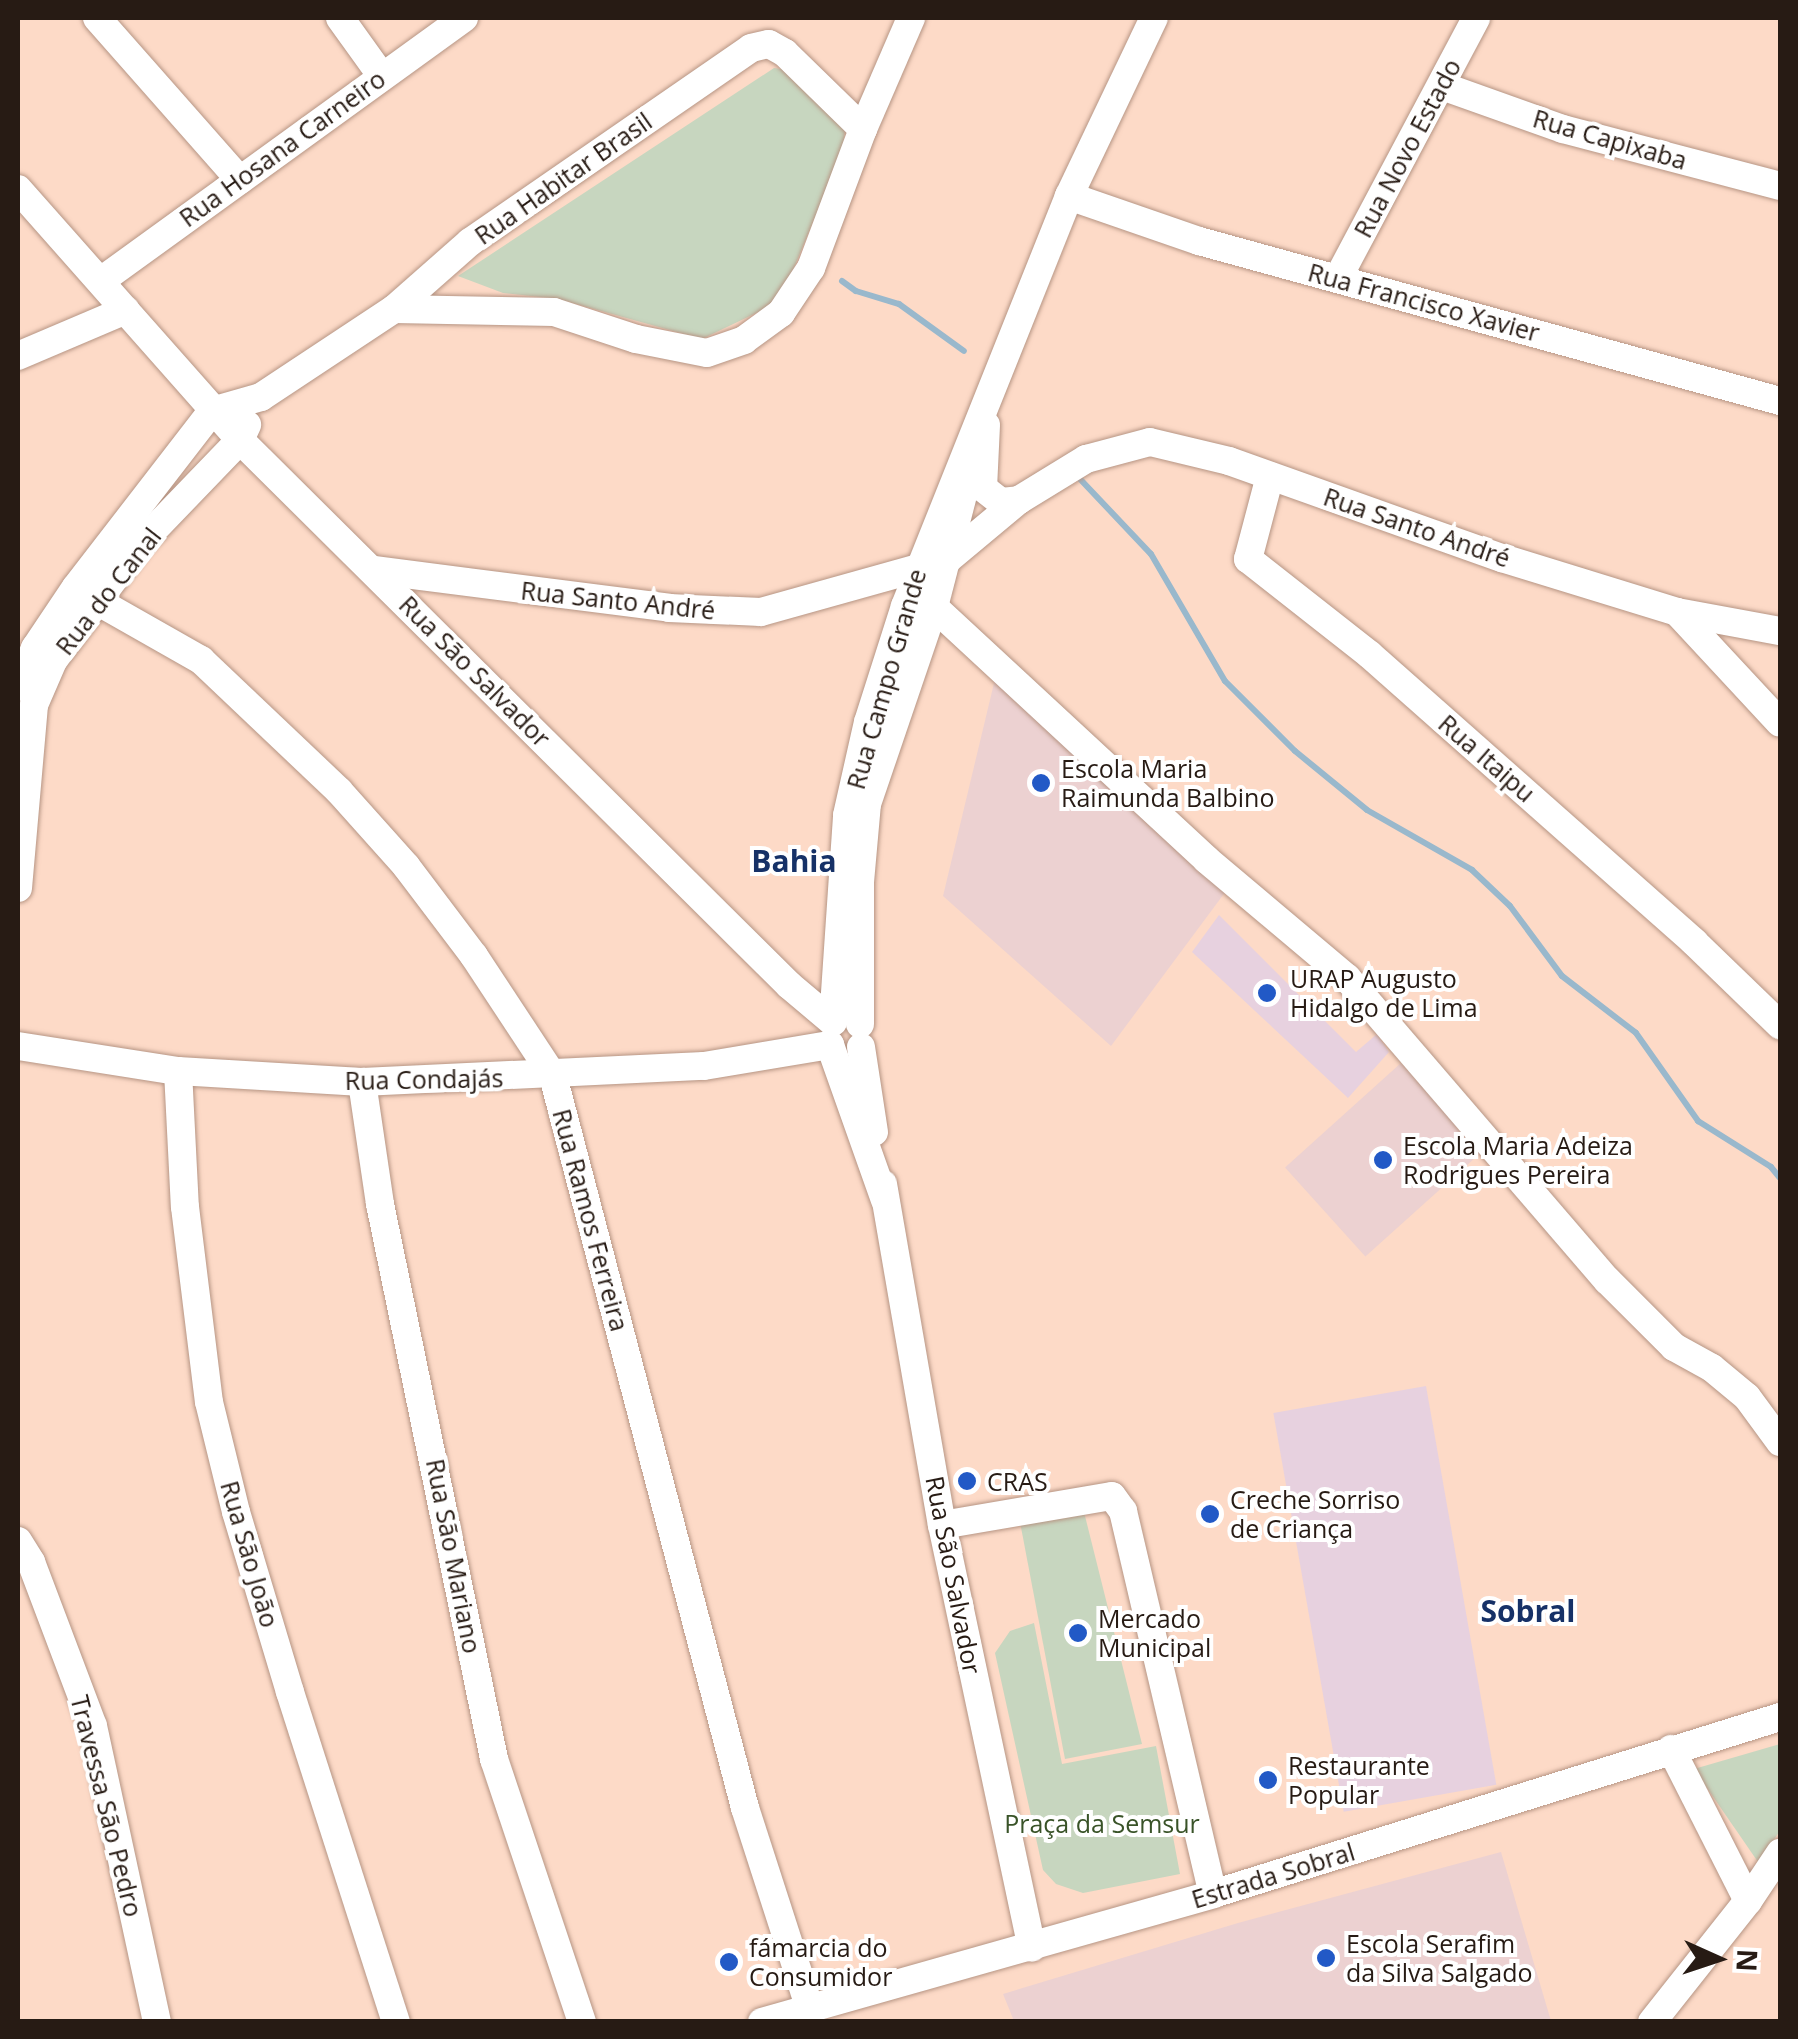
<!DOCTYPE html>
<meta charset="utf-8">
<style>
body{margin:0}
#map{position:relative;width:1798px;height:2039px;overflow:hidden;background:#fddac7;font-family:"Open Sans",sans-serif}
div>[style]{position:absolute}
.education>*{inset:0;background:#ecd1d1;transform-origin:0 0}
.medical>*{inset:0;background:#e7d1df;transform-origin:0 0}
.green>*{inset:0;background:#c7d6bf}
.stream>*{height:6px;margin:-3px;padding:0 3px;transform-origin:3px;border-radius:3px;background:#99b8cc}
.roads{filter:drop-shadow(0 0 2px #b69584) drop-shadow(0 0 2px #b69584)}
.minor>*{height:28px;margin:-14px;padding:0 14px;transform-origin:14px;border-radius:14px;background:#fff}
.dots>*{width:28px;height:28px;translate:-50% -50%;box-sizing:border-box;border:5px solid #fff;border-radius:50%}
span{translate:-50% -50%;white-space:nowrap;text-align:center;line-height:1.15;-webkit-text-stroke:8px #fff;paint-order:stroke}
.street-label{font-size:25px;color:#271b14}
.poi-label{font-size:25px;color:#271b14}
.left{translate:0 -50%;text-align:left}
.park-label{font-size:25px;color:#395328}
.quarter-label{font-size:30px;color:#163167;font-weight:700}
.frame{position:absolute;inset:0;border:20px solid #271b14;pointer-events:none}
.north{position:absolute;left:1668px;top:1909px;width:100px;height:100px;-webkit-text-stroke:8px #fff;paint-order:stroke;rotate:93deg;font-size:28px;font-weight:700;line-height:40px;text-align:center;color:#271b14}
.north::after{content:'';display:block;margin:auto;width:35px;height:45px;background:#271b14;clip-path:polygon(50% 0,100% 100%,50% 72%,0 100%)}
</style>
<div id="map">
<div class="education">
<i style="clip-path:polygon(995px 679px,1229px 887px,1111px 1046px,943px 896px)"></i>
<i style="left:1401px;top:1063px;width:120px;height:156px;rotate:48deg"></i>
<i style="clip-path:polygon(1501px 1852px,1551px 2021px,1014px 2021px,1003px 1994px,1238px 1923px)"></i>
</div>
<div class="medical">
<i style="clip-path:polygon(1219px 915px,1356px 1052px,1377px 1034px,1389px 1052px,1348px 1098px,1192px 952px)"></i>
<i style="left:1426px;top:1386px;width:405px;height:155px;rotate:80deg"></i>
</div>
<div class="green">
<i style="clip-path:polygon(774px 68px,788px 70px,845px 129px,843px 150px,793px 270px,771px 306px,702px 339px,558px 299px,503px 293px,458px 276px)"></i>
<i style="clip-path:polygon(1084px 1512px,1142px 1744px,1065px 1759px,1020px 1522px)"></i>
<i style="clip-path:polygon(1034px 1623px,1062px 1764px,1156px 1746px,1180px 1874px,1083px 1893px,1056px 1884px,1043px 1870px,995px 1653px,1010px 1631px)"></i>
<i style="clip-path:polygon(1780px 1744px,1780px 1831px,1758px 1862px,1694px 1769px)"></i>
</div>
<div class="stream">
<i style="left:842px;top:281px;width:17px;rotate:36deg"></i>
<i style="left:856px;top:291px;width:45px;rotate:16.8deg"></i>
<i style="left:899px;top:304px;width:80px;rotate:35.9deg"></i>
<i style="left:1080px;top:479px;width:103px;rotate:46.6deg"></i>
<i style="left:1151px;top:554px;width:147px;rotate:59.8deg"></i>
<i style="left:1225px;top:681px;width:99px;rotate:45deg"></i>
<i style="left:1295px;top:751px;width:93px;rotate:39.3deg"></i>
<i style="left:1367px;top:810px;width:121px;rotate:29.7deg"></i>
<i style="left:1472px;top:870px;width:52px;rotate:43.5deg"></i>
<i style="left:1510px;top:906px;width:87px;rotate:53.4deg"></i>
<i style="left:1562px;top:976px;width:93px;rotate:37.6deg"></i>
<i style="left:1636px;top:1033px;width:108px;rotate:54.8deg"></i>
<i style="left:1698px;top:1121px;width:86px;rotate:32.2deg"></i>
<i style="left:1771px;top:1167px;width:14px;rotate:51deg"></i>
</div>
<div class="roads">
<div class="minor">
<i style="left:97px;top:18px;width:216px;rotate:48.6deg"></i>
<i style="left:340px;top:18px;width:70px;rotate:54.3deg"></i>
<i style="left:1442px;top:86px;width:128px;rotate:19.6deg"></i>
<i style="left:1563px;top:129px;width:224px;rotate:14.7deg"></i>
<i style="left:18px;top:189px;width:335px;rotate:48.5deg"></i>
<i style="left:240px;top:440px;width:774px;rotate:44.79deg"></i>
<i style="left:789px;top:985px;width:57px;rotate:40.1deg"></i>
<i style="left:1069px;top:196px;width:138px;rotate:19.1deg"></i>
<i style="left:1199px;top:241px;width:603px;rotate:15.4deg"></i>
<i style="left:1338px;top:278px;width:294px;rotate:-62deg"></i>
<i style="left:102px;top:280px;width:447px;rotate:-35.9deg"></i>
<i style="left:394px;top:309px;width:160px;rotate:1.1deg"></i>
<i style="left:554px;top:312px;width:86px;rotate:18.2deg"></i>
<i style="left:636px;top:339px;width:72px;rotate:11.2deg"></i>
<i style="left:707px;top:353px;width:39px;rotate:-19deg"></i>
<i style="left:744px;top:340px;width:46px;rotate:-36.1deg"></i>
<i style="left:781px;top:313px;width:54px;rotate:-56.3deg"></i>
<i style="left:811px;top:268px;width:148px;rotate:-69.5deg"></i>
<i style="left:863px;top:129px;width:121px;rotate:-66.6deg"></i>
<i style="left:18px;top:356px;width:117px;rotate:-23.1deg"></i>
<i style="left:986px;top:425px;width:63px;rotate:92.7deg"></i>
<i style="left:983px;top:488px;width:23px;rotate:38deg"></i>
<i style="left:1001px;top:502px;width:18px;rotate:-6deg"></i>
<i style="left:1270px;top:476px;width:86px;rotate:104.8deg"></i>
<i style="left:1248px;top:559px;width:155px;rotate:38.2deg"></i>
<i style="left:1370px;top:655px;width:433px;rotate:41.5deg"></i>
<i style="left:1694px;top:942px;width:120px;rotate:44deg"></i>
<i style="left:374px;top:570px;width:297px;rotate:7.3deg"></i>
<i style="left:669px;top:608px;width:92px;rotate:2.5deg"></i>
<i style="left:761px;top:612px;width:193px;rotate:-15.6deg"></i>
<i style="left:947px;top:560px;width:94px;rotate:-39.8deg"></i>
<i style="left:1019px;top:500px;width:79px;rotate:-31.5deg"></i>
<i style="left:1086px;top:459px;width:66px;rotate:-14.9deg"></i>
<i style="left:1150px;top:442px;width:81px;rotate:13.5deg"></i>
<i style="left:1229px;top:461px;width:290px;rotate:19.6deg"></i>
<i style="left:1502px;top:558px;width:183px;rotate:17.1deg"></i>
<i style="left:1677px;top:612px;width:105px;rotate:10.5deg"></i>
<i style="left:97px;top:601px;width:120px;rotate:29.6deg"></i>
<i style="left:201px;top:660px;width:190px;rotate:43.5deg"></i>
<i style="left:339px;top:791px;width:101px;rotate:48.2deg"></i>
<i style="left:406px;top:866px;width:113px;rotate:52.9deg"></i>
<i style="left:474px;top:956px;width:144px;rotate:56.6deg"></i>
<i style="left:553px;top:1076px;width:757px;rotate:75.3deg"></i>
<i style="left:745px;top:1808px;width:208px;rotate:72.1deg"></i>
<i style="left:934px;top:607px;width:372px;rotate:42.8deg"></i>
<i style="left:1207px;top:860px;width:183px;rotate:40.1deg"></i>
<i style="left:1347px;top:978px;width:399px;rotate:49.3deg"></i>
<i style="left:1607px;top:1280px;width:95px;rotate:45deg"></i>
<i style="left:1674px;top:1347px;width:43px;rotate:28.9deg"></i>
<i style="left:1712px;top:1368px;width:45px;rotate:39.6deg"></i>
<i style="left:1747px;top:1397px;width:56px;rotate:53.7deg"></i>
<i style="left:1677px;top:612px;width:151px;rotate:47.1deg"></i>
<i style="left:18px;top:687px;width:43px;rotate:-66.4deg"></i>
<i style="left:35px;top:648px;width:73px;rotate:-56.1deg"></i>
<i style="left:76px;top:587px;width:222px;rotate:-52.3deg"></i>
<i style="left:212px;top:411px;width:51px;rotate:-15.9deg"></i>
<i style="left:261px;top:397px;width:159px;rotate:-33.5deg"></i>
<i style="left:394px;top:309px;width:101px;rotate:-41.4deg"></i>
<i style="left:470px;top:242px;width:341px;rotate:-34.6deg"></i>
<i style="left:751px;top:48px;width:18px;rotate:-13deg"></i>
<i style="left:769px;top:44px;width:18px;rotate:29deg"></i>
<i style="left:785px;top:53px;width:109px;rotate:44.3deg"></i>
<i style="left:18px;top:888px;width:184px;rotate:-85deg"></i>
<i style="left:34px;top:705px;width:48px;rotate:-66.6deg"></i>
<i style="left:53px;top:661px;width:146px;rotate:-53.4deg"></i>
<i style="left:140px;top:544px;width:144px;rotate:-46.1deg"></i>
<i style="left:240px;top:440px;width:17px;rotate:-65deg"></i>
<i style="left:833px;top:1022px;width:207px;rotate:-86.1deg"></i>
<i style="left:847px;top:815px;width:95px;rotate:-77.3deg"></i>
<i style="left:868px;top:722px;width:122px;rotate:-72.3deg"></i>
<i style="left:905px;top:606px;width:442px;rotate:-68.2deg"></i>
<i style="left:1069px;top:196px;width:197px;rotate:-64.5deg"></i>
<i style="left:860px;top:1024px;width:142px;rotate:-90deg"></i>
<i style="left:860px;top:882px;width:78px;rotate:-84.9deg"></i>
<i style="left:867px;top:804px;width:208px;rotate:-71.2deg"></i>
<i style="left:934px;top:607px;width:124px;rotate:-75.5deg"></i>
<i style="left:18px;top:1046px;width:162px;rotate:8.9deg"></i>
<i style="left:178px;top:1071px;width:184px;rotate:3.4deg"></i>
<i style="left:362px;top:1082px;width:342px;rotate:-2.7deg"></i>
<i style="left:704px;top:1066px;width:128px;rotate:-9.5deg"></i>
<i style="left:830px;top:1045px;width:164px;rotate:70.5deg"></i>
<i style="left:861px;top:1047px;width:86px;rotate:81.3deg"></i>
<i style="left:178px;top:1071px;width:136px;rotate:87.1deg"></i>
<i style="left:185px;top:1207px;width:196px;rotate:83deg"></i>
<i style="left:209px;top:1402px;width:113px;rotate:76.2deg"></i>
<i style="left:236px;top:1512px;width:188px;rotate:73.3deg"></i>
<i style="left:290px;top:1692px;width:347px;rotate:72.2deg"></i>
<i style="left:362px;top:1082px;width:123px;rotate:81.6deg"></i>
<i style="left:380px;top:1204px;width:567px;rotate:78.39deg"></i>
<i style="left:494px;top:1759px;width:277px;rotate:71.5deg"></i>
<i style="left:883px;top:1184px;width:346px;rotate:80.2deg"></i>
<i style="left:942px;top:1525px;width:432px;rotate:78deg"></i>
<i style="left:942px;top:1525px;width:172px;rotate:-9.7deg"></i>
<i style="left:1112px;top:1496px;width:19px;rotate:54deg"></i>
<i style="left:1123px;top:1511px;width:393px;rotate:76.8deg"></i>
<i style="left:18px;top:1541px;width:25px;rotate:58deg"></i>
<i style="left:31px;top:1562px;width:175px;rotate:69.3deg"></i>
<i style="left:93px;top:1726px;width:303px;rotate:77.8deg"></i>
<i style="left:1671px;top:1749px;width:170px;rotate:63.1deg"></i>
<i style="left:762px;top:2022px;width:469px;rotate:-15.8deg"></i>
<i style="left:1213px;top:1894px;width:594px;rotate:-17.34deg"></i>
<i style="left:1652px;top:2022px;width:154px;rotate:-51.6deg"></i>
<i style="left:1748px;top:1901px;width:58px;rotate:-56.3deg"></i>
</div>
</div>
<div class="dots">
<i style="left:1041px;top:783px;background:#2259c6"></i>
<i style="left:1267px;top:993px;background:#2259c6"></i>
<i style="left:1383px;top:1160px;background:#2259c6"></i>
<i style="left:967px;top:1481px;background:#2259c6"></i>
<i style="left:1210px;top:1514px;background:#2259c6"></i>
<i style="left:1078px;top:1633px;background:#2259c6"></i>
<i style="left:1268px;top:1780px;background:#2259c6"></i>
<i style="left:1326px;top:1958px;background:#2259c6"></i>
<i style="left:729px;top:1962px;background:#2259c6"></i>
</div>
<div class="street-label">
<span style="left:1610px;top:139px;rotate:16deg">Rua Capixaba</span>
<span style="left:282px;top:148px;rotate:-36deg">Rua Hosana Carneiro</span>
<span style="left:1407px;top:148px;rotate:-62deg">Rua Novo Estado</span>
<span style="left:563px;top:178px;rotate:-35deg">Rua Habitar Brasil</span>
<span style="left:1424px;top:302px;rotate:15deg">Rua Francisco Xavier</span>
<span style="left:1417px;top:527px;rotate:19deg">Rua Santo André</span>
<span style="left:108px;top:591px;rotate:-52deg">Rua do Canal</span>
<span style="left:618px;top:600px;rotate:6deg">Rua Santo André</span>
<span style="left:475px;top:671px;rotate:45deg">Rua São Salvador</span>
<span style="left:886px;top:679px;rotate:-74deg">Rua Campo Grande</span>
<span style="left:1487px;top:758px;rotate:41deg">Rua Itaipu</span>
<span style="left:424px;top:1079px;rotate:-1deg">Rua Condajás</span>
<span style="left:591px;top:1220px;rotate:75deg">Rua Ramos Ferreira</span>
<span style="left:250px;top:1554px;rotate:74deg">Rua São João</span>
<span style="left:454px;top:1556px;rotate:79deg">Rua São Mariano</span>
<span style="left:954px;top:1575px;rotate:79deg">Rua São Salvador</span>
<span style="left:107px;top:1806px;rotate:76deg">Travessa São Pedro</span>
<span style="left:1273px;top:1875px;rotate:-17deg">Estrada Sobral</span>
</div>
<div class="poi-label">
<span class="left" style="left:1061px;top:783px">Escola Maria<br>Raimunda Balbino</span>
<span class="left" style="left:1290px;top:993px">URAP Augusto<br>Hidalgo de Lima</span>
<span class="left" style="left:1403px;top:1160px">Escola Maria Adeiza<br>Rodrigues Pereira</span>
<span class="left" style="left:987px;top:1481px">CRAS</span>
<span class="left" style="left:1230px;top:1514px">Creche Sorriso<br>de Criança</span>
<span class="left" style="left:1098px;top:1633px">Mercado<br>Municipal</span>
<span class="left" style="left:1288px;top:1780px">Restaurante<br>Popular</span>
<span class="left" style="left:1346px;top:1958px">Escola Serafim<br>da Silva Salgado</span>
<span class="left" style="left:749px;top:1962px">fámarcia do<br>Consumidor</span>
</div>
<div class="park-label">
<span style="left:1102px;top:1823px">Praça da Semsur</span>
</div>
<div class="quarter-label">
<span style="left:794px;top:861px">Bahia</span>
<span style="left:1528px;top:1611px">Sobral</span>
</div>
<div class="frame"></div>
<div class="north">N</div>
</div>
